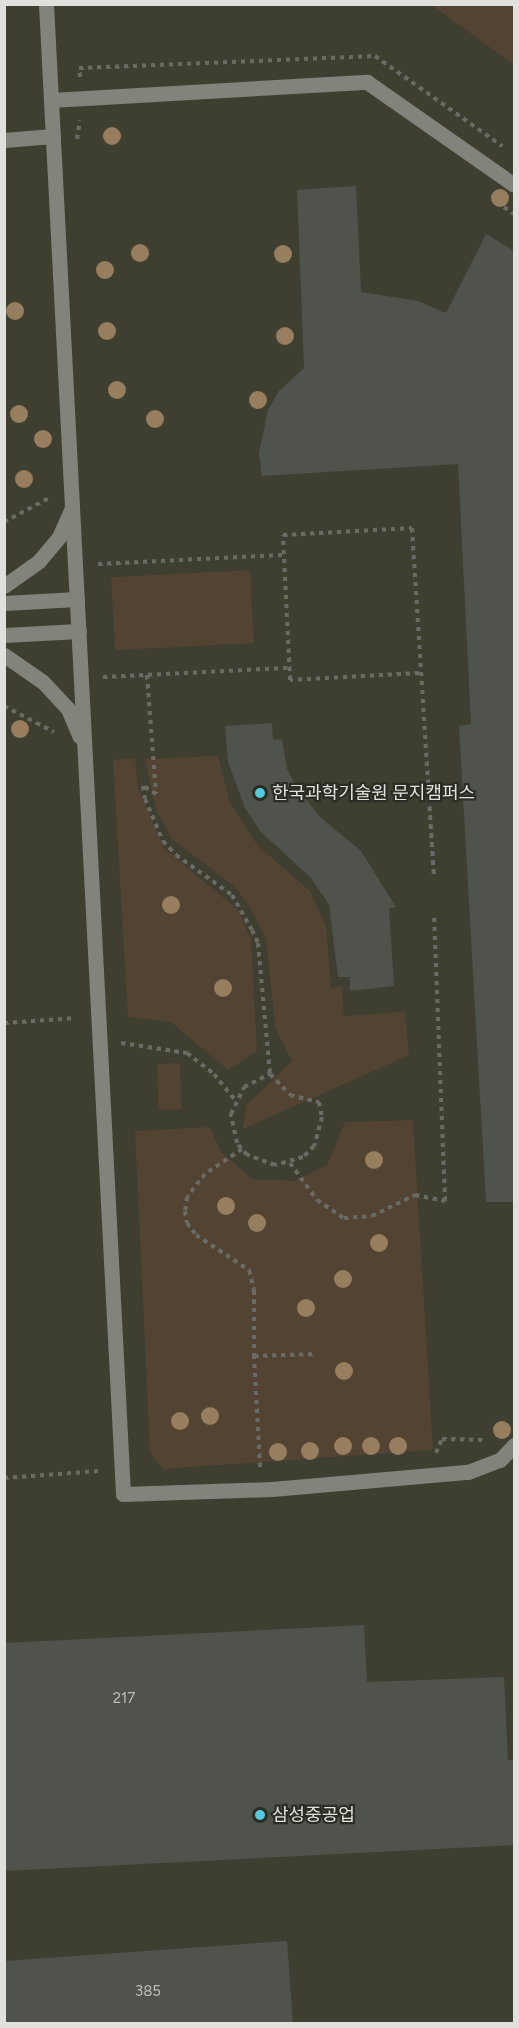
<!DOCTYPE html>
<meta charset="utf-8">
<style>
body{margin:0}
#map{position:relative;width:519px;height:2028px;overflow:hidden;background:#35362e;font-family:Figtree,"Noto Sans KR",sans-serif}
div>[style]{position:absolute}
.built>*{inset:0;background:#3e3f31}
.green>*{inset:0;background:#524332;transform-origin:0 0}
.building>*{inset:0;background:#4f534c}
.path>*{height:4px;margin-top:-2px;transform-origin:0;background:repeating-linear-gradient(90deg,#6a6b64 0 4.5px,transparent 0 9px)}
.minor>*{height:15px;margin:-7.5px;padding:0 7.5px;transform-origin:7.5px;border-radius:7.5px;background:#82837a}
.trees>*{width:18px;height:18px;margin:-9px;border-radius:50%;background:#967e5e}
.dots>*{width:16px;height:16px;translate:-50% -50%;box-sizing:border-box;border:3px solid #2b2c24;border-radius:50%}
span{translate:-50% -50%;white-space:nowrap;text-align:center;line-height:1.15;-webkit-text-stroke:4.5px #2b2c24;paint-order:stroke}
.number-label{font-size:15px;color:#bcbeb8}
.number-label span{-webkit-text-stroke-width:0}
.poi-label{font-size:18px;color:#e0e1dc}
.left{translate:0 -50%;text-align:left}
.frame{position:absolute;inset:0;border:6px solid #e0e1dc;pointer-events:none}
</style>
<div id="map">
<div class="built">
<i style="clip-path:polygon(5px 5px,431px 5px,514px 65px,514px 2023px,5px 2024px)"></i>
</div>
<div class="green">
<i style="clip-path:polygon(431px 5px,514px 5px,514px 65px)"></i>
<i style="left:250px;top:570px;width:73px;height:139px;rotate:87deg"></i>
<i style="clip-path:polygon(218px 756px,230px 803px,258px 846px,310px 891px,326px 926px,331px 988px,342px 986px,344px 1016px,405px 1012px,409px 1055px,243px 1129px,246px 1106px,292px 1061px,275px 1027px,266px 939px,250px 907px,234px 886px,172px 839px,156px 810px,145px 759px)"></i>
<i style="clip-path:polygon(135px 758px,138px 788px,164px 848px,238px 910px,251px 939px,257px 1051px,228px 1070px,171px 1022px,128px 1017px,113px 760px)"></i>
<i style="left:180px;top:1063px;width:46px;height:23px;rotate:88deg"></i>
<i style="clip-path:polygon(413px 1120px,433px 1450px,163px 1469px,150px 1452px,135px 1131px,210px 1127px,221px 1152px,252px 1179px,294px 1181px,327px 1165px,345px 1122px)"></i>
</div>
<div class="building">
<i style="clip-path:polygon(356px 186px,361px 292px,418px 301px,446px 313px,486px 234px,514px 251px,514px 1202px,486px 1202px,459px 726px,471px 724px,458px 464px,262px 476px,259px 453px,268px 410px,279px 391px,304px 368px,297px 190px)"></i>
<i style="clip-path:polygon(272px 723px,273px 740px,282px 739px,287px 769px,297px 788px,320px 817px,361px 851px,396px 907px,389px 908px,394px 986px,350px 991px,350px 977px,338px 977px,329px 904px,310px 877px,260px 831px,245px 808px,228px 762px,225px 726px)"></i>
<i style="clip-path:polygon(364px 1625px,367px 1682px,504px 1677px,508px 1760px,514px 1760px,514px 1845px,4px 1871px,4px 1643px)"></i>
<i style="clip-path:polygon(287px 1941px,293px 2024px,4px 2024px,4px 1961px)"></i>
</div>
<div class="path">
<i style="left:80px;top:77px;width:9px;rotate:-96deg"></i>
<i style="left:79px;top:68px;width:296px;rotate:-2.3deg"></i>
<i style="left:375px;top:56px;width:156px;rotate:35.3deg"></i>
<i style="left:77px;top:139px;width:19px;rotate:-81deg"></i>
<i style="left:504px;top:207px;width:12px;rotate:35deg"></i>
<i style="left:4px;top:522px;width:51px;rotate:-28.1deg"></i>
<i style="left:98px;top:564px;width:185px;rotate:-2.8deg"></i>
<i style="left:419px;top:673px;width:129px;rotate:176.9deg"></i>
<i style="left:290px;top:680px;width:145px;rotate:-92.8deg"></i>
<i style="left:283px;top:535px;width:129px;rotate:-3.1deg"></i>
<i style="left:412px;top:528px;width:350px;rotate:86.4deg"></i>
<i style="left:147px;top:675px;width:119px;rotate:85.7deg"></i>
<i style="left:156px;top:794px;width:15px;rotate:-148deg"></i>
<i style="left:143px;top:786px;width:13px;rotate:81deg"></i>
<i style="left:145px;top:799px;width:46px;rotate:66.8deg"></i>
<i style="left:163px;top:841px;width:19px;rotate:47deg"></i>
<i style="left:176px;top:855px;width:69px;rotate:35.5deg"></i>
<i style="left:232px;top:895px;width:40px;rotate:60.3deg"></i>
<i style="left:252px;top:930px;width:14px;rotate:65deg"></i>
<i style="left:258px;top:943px;width:132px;rotate:84.8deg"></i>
<i style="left:103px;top:677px;width:187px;rotate:-2.8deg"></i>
<i style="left:4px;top:706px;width:56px;rotate:27.5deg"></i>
<i style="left:4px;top:1023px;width:72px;rotate:-4deg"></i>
<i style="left:121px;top:1043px;width:67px;rotate:8.6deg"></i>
<i style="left:187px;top:1053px;width:34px;rotate:38deg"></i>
<i style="left:214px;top:1074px;width:33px;rotate:51deg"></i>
<i style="left:270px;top:1074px;width:29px;rotate:46deg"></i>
<i style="left:290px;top:1095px;width:30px;rotate:14deg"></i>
<i style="left:319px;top:1102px;width:15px;rotate:79deg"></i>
<i style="left:322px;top:1117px;width:30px;rotate:105deg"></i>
<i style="left:314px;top:1146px;width:16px;rotate:135deg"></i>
<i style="left:303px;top:1157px;width:29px;rotate:164deg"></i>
<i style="left:275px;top:1165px;width:30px;rotate:-160deg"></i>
<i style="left:247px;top:1155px;width:16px;rotate:-130deg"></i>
<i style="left:237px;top:1143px;width:30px;rotate:-102deg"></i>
<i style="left:231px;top:1114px;width:30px;rotate:-64deg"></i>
<i style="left:244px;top:1087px;width:29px;rotate:-27deg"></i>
<i style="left:242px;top:1149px;width:45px;rotate:146deg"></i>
<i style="left:205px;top:1174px;width:29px;rotate:128deg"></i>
<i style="left:187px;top:1197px;width:14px;rotate:98deg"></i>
<i style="left:185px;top:1211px;width:12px;rotate:81deg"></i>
<i style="left:187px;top:1223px;width:15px;rotate:53deg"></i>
<i style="left:196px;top:1235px;width:64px;rotate:33.4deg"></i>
<i style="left:249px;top:1270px;width:21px;rotate:76deg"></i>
<i style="left:254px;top:1290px;width:66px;rotate:90deg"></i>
<i style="left:290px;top:1163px;width:46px;rotate:53.9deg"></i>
<i style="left:317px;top:1200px;width:32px;rotate:34deg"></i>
<i style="left:344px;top:1218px;width:28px;rotate:-4deg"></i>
<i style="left:372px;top:1216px;width:48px;rotate:-26deg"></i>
<i style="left:415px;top:1195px;width:31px;rotate:11deg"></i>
<i style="left:445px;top:1201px;width:287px;rotate:-92.2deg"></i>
<i style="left:436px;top:1453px;width:15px;rotate:-67deg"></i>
<i style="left:442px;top:1439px;width:44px;rotate:1.3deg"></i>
<i style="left:260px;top:1467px;width:111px;rotate:-93.1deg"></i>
<i style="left:254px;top:1356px;width:62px;rotate:-1.8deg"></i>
<i style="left:4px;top:1478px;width:95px;rotate:-4.2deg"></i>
</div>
<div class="minor">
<i style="left:46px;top:4px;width:1492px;rotate:87.04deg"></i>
<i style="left:123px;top:1494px;width:149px;rotate:-1.9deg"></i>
<i style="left:272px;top:1489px;width:197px;rotate:-5deg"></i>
<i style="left:468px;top:1472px;width:34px;rotate:-21deg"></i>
<i style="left:500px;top:1460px;width:21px;rotate:-47deg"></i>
<i style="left:51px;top:100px;width:317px;rotate:-3.3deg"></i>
<i style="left:367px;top:82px;width:179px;rotate:35deg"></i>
<i style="left:4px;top:140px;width:49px;rotate:-4.7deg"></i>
<i style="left:4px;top:586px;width:43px;rotate:-35.5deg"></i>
<i style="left:39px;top:561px;width:31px;rotate:-50deg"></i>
<i style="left:59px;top:537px;width:30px;rotate:-66deg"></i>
<i style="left:4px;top:603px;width:73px;rotate:-3.1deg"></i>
<i style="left:4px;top:635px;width:75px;rotate:-3.1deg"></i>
<i style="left:4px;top:655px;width:47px;rotate:34.7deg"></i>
<i style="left:43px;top:682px;width:37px;rotate:47deg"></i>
<i style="left:68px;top:709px;width:30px;rotate:67deg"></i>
</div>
<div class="trees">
<i style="left:112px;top:136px"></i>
<i style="left:500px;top:198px"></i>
<i style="left:140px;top:253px"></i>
<i style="left:283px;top:254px"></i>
<i style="left:105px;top:270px"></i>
<i style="left:15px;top:311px"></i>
<i style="left:107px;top:331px"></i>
<i style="left:285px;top:336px"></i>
<i style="left:117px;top:390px"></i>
<i style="left:258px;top:400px"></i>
<i style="left:19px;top:414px"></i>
<i style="left:155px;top:419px"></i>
<i style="left:43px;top:439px"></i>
<i style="left:24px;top:479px"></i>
<i style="left:20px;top:729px"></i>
<i style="left:171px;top:905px"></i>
<i style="left:223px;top:988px"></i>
<i style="left:374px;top:1160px"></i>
<i style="left:226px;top:1206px"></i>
<i style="left:257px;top:1223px"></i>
<i style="left:379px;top:1243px"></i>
<i style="left:343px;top:1279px"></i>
<i style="left:306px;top:1308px"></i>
<i style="left:344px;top:1371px"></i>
<i style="left:210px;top:1416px"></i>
<i style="left:180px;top:1421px"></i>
<i style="left:502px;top:1430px"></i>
<i style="left:343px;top:1446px"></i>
<i style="left:371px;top:1446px"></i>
<i style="left:398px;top:1446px"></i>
<i style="left:310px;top:1451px"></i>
<i style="left:278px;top:1452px"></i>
</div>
<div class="dots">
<i style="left:260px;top:793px;background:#55cadf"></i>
<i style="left:260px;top:1815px;background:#55cadf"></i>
</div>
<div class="number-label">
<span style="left:124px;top:1699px">217</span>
<span style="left:148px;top:1992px">385</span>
</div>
<div class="poi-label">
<span class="left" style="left:272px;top:793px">한국과학기술원 문지캠퍼스</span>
<span class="left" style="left:272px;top:1815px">삼성중공업</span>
</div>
<div class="frame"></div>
</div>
